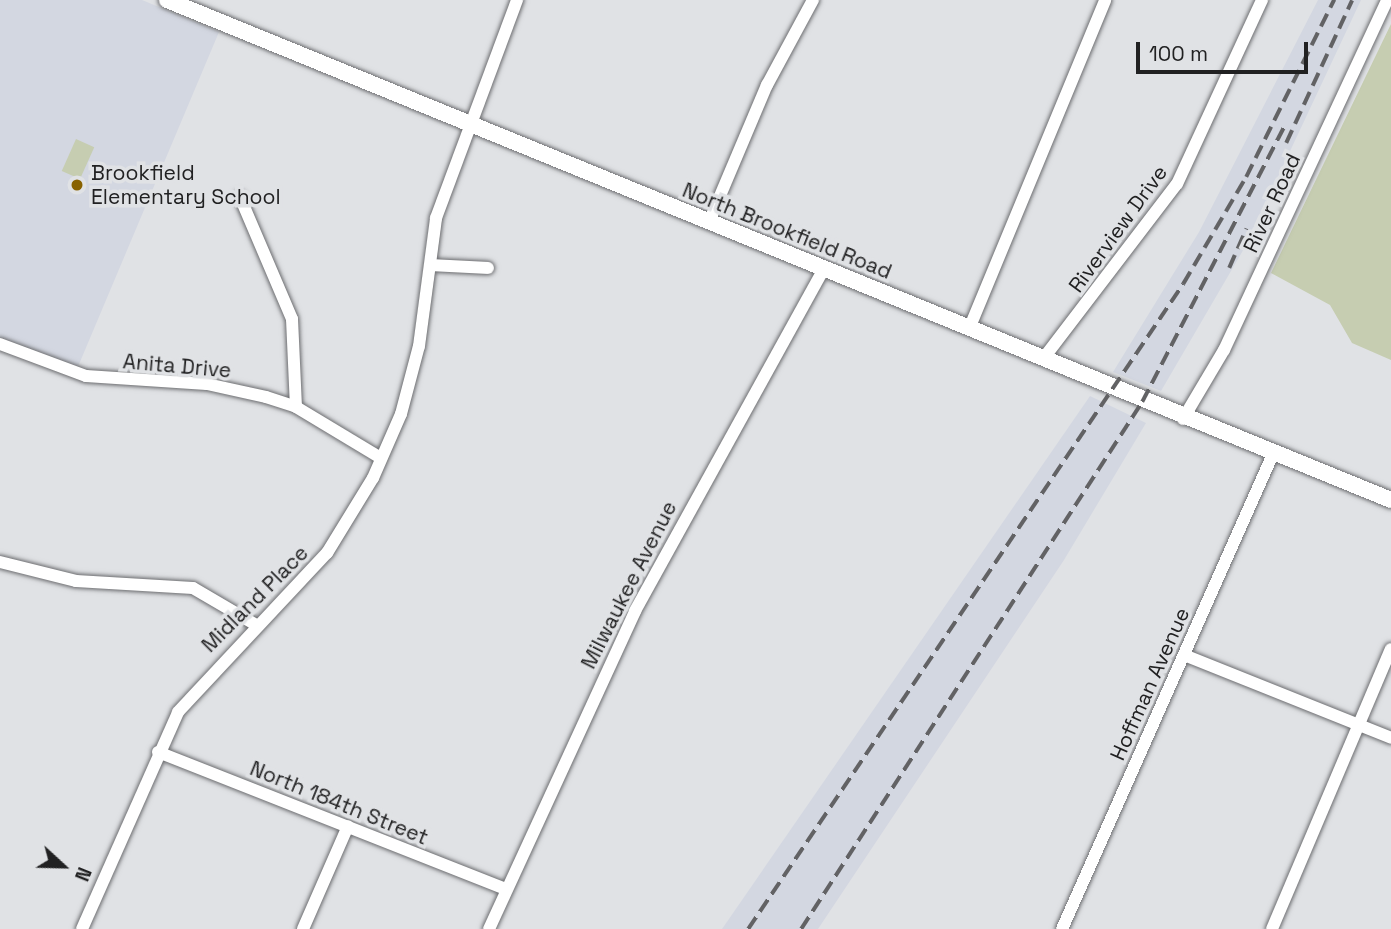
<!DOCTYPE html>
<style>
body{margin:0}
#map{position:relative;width:1391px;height:929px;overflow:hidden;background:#e0e2e5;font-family:"Space Grotesk",sans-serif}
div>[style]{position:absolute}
.built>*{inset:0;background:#d3d7e1}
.green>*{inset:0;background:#c6cdb1;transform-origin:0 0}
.roads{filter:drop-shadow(0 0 2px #6c6d70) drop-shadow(0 0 2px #6c6d70)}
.street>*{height:12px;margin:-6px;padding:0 6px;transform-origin:6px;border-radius:6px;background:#fff}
.secondary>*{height:16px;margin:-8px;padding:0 8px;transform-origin:8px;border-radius:8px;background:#fff}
.rail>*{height:3.5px;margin-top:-1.75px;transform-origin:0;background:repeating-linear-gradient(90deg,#626264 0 14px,transparent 0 21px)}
.dots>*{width:19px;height:19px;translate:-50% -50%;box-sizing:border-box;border:4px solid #e0e2e5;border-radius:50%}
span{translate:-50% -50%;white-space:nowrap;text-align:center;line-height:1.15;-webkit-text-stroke:7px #e0e2e5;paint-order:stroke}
.poi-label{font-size:21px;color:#212122}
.left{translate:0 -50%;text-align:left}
.street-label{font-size:21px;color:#212122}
.north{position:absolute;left:28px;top:831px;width:70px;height:70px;-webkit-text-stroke:5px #e0e2e5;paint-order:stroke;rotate:112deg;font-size:19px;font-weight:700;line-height:28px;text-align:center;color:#212122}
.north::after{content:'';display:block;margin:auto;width:24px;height:32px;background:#212122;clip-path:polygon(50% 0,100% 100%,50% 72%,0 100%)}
.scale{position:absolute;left:1136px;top:42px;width:172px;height:32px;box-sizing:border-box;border:4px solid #212122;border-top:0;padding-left:9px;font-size:21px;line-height:24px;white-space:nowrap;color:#212122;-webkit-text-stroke:5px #e0e2e5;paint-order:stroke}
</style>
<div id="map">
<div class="built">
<i style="clip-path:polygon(0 0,142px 0,219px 32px,77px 369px,0 338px)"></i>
<i style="clip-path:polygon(1318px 0,1361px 0,1245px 247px,1161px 391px,1113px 372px,1199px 232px)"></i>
<i style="clip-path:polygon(1090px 396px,1146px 423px,1064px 560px,818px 929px,722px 929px)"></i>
</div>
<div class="green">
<i style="clip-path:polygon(1391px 24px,1391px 360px,1352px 343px,1330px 305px,1271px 273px)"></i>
<i style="left:76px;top:139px;width:20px;height:35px;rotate:24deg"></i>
</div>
<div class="roads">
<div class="street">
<i style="left:240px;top:197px;width:133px;rotate:66.9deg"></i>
<i style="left:292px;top:319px;width:88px;rotate:87.4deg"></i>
<i style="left:709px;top:222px;width:149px;rotate:-67.1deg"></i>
<i style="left:767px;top:85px;width:97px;rotate:-61.6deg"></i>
<i style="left:431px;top:265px;width:57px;rotate:3deg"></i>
<i style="left:969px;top:329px;width:356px;rotate:-67.5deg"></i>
<i style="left:0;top:344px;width:92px;rotate:20.4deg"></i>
<i style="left:86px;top:376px;width:121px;rotate:3.8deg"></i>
<i style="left:207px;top:384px;width:60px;rotate:12.4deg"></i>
<i style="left:266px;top:397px;width:32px;rotate:18deg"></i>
<i style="left:296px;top:407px;width:99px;rotate:31deg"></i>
<i style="left:1043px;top:359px;width:220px;rotate:-52.6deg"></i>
<i style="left:1177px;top:184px;width:203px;rotate:-65.2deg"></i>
<i style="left:1183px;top:419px;width:80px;rotate:-59.3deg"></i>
<i style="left:1224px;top:350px;width:386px;rotate:-65deg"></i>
<i style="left:0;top:562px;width:78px;rotate:14deg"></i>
<i style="left:76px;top:581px;width:117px;rotate:3.4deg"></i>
<i style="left:193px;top:588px;width:75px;rotate:30.3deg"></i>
<i style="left:1184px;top:655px;width:223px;rotate:21.8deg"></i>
<i style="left:158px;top:752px;width:374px;rotate:21.5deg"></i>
<i style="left:82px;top:929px;width:237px;rotate:-66.1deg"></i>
<i style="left:178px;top:712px;width:218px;rotate:-46.9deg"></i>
<i style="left:327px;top:553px;width:88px;rotate:-58.5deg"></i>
<i style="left:373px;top:478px;width:70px;rotate:-66.4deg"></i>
<i style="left:401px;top:414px;width:70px;rotate:-75.2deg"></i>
<i style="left:419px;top:346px;width:129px;rotate:-82.4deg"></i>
<i style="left:436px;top:218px;width:233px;rotate:-69.6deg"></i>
<i style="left:303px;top:929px;width:112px;rotate:-66.4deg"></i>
<i style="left:489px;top:929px;width:350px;rotate:-65.3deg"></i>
<i style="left:635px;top:611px;width:391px;rotate:-61.1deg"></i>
<i style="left:1062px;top:929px;width:520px;rotate:-66.05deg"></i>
<i style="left:1272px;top:929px;width:304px;rotate:-67deg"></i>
</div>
<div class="secondary">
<i style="left:167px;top:0;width:1322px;rotate:22.22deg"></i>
</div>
</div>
<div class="rail">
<i style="left:1286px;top:143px;width:157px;rotate:-65.2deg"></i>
<i style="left:1229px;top:268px;width:43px;rotate:-66.4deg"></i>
<i style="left:748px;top:929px;width:778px;rotate:-56deg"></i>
<i style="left:1183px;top:284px;width:124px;rotate:-59.5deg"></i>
<i style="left:1246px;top:177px;width:198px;rotate:-63.6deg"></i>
<i style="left:801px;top:929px;width:628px;rotate:-57.09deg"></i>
<i style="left:1142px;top:402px;width:309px;rotate:-62.7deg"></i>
</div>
<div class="dots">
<i style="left:77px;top:185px;background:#886200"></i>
</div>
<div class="poi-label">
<span class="left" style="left:91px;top:185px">Brookfield<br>Elementary School</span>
</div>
<div class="street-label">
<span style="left:1272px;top:203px;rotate:-65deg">River Road</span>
<span style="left:1118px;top:229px;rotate:-54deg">Riverview Drive</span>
<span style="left:787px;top:231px;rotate:22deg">North Brookfield Road</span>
<span style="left:177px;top:366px;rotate:5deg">Anita Drive</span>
<span style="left:629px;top:585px;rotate:-63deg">Milwaukee Avenue</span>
<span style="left:255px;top:599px;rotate:-45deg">Midland Place</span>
<span style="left:1150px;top:684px;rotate:-66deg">Hoffman Avenue</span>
<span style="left:339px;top:803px;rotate:22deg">North 184th Street</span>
</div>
<div class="north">N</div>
<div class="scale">100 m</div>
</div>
